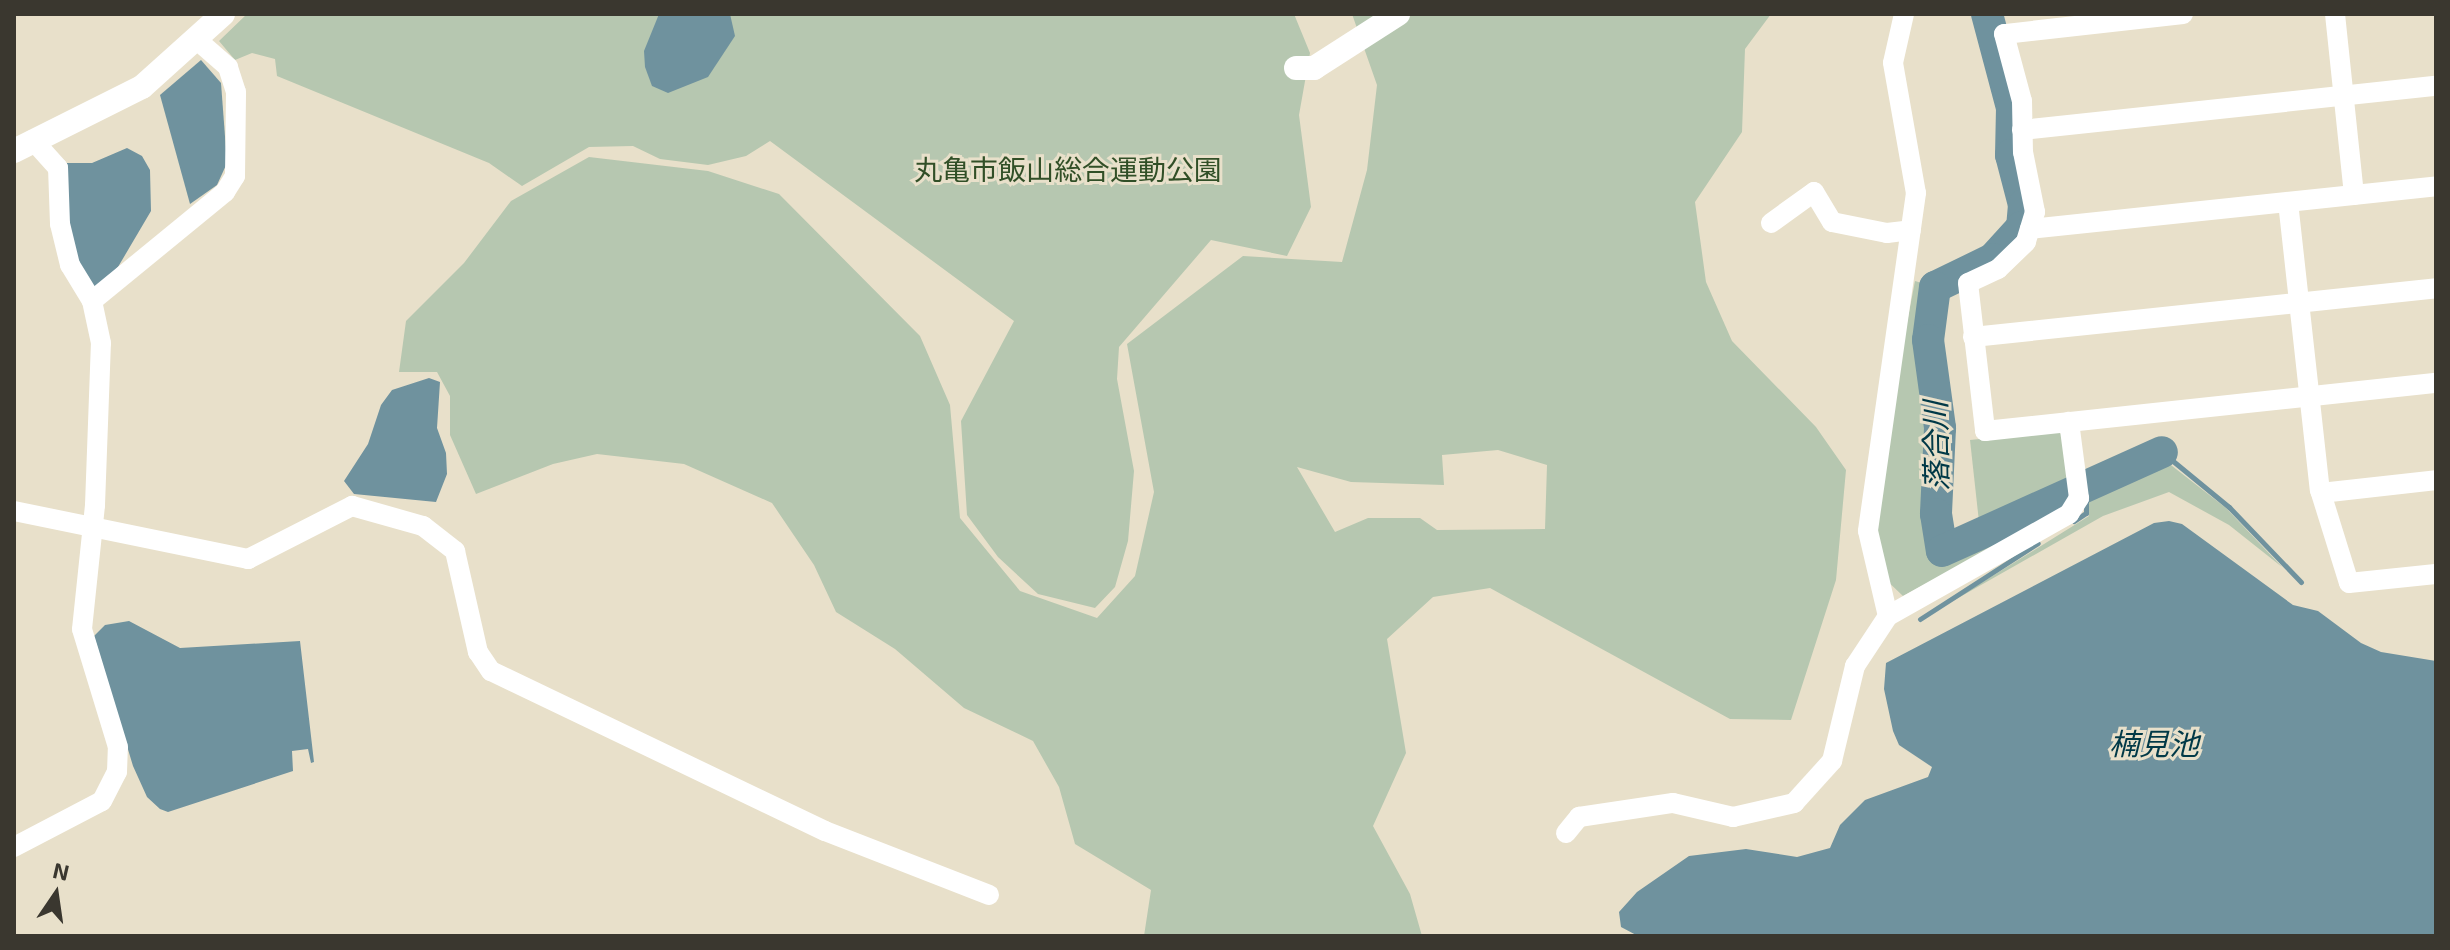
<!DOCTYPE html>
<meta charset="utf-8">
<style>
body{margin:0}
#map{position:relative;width:2450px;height:950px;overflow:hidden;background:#e8e0ca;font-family:"Exo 2","Noto Sans JP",sans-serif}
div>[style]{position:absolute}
.green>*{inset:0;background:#b6c7b0}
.water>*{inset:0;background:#6f929e}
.stream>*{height:5px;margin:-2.5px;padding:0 2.5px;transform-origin:2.5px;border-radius:2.5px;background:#6f929e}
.river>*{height:32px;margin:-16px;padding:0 16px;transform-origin:16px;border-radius:16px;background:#6f929e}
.minor>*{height:20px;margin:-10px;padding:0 10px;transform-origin:10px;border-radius:10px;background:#fff}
.tertiary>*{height:24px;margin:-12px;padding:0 12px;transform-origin:12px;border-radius:12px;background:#fff}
span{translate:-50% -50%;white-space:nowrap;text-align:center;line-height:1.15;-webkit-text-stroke:6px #e8e0ca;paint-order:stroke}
.park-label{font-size:28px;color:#314f27}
.water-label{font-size:30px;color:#013947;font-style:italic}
.frame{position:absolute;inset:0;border:16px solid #3a372f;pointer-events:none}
.north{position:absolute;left:16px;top:854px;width:80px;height:80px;-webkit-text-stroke:6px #e8e0ca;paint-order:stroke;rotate:13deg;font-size:22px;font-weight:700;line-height:32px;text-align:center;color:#3a372f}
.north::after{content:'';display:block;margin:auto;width:28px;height:36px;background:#3a372f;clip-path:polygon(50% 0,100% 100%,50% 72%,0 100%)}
</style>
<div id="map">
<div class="green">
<i style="clip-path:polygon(247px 14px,1294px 14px,1310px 53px,1299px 115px,1311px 207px,1287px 256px,1211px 240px,1119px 347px,1117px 379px,1134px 471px,1128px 541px,1115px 587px,1095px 608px,1038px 594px,998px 557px,967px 515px,961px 421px,1014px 321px,770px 141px,746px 156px,708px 165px,660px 159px,633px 146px,589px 147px,522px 186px,489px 163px,277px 76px,275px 59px,252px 53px,235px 60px,219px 41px)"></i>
<i style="clip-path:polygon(evenodd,1352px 14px,1771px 14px,1745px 49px,1742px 132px,1695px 202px,1706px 282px,1732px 341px,1816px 427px,1846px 470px,1836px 580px,1791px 720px,1730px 719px,1490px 588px,1433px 597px,1387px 639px,1406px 753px,1373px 826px,1410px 894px,1422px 936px,1144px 936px,1151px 890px,1075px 844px,1059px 787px,1033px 741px,964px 708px,895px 649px,836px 612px,814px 565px,772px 503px,684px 464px,597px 454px,553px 464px,476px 494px,450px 435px,450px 396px,437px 372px,399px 372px,406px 321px,464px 263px,511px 201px,589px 157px,708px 171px,779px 194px,920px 336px,950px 405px,960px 518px,1020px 591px,1097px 618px,1135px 576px,1154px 492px,1127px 344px,1243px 256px,1342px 262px,1367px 170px,1377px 85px,1352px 14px,1498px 450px,1547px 465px,1545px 529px,1437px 530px,1420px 518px,1368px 518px,1335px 532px,1297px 467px,1351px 482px,1444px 485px,1442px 455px,1498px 450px)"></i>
<i style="clip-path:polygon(1915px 281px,1932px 286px,1923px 338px,1936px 433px,1933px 518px,1938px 556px,2063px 502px,2046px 519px,1903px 596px,1881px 575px,1875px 549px,1898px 370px)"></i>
<i style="clip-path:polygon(2058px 431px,2065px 438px,2071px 488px,1980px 531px,1970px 440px)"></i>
<i style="clip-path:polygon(2158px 455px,2226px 508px,2282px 567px,2229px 525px,2169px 492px,2103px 516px,1944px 606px,2089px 516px,2089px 490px)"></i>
</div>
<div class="water">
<i style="clip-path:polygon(659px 14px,730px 14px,735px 36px,708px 77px,668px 93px,652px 86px,645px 67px,644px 51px)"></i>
<i style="clip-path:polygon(201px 60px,221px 83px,227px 163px,217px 185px,190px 204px,160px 95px)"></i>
<i style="clip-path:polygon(127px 148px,142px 156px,150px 170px,151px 211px,118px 267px,95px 290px,78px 262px,68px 220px,67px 163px,92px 163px)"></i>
<i style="clip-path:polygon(429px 378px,440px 382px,437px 428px,446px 453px,447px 474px,436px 502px,354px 494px,344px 481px,368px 444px,381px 405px,392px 390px)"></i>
<i style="clip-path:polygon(2169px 521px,2182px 524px,2293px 605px,2318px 611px,2361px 643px,2381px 652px,2436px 661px,2436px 936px,1638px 936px,1621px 927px,1619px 912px,1637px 892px,1689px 856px,1746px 849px,1797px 857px,1830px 848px,1840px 825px,1865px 800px,1928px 777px,1932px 767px,1899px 745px,1893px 731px,1884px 689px,1886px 663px,2154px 523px)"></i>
<i style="clip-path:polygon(129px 621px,180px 648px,300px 641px,314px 762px,311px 763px,308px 749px,292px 751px,293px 771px,168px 812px,160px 809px,147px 797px,133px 766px,94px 636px,105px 625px)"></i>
</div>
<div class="stream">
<i style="left:2162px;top:452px;width:87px;rotate:39.4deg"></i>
<i style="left:2229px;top:507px;width:104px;rotate:46.2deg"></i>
<i style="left:2074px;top:521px;width:14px;rotate:-34deg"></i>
<i style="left:2086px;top:513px;width:12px;rotate:-90deg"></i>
<i style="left:1920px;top:619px;width:140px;rotate:-32.8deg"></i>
</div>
<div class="river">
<i style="left:1987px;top:14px;width:97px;rotate:75.1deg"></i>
<i style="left:2012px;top:108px;width:47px;rotate:91.2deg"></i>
<i style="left:2011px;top:155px;width:52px;rotate:75.4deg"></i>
<i style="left:2024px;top:205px;width:22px;rotate:95deg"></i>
<i style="left:2022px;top:227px;width:43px;rotate:132.2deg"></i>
<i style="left:1993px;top:259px;width:64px;rotate:154.2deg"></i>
<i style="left:1935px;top:287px;width:53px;rotate:97.5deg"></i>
<i style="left:1928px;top:340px;width:89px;rotate:82.2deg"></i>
<i style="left:1940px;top:428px;width:86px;rotate:92.7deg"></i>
<i style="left:1936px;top:514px;width:37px;rotate:81deg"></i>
<i style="left:1942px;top:551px;width:241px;rotate:-24.2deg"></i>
</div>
<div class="minor">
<i style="left:1904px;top:14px;width:50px;rotate:102.7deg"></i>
<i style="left:1893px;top:63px;width:132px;rotate:80deg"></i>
<i style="left:1916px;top:193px;width:341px;rotate:98.1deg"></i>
<i style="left:1868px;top:531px;width:87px;rotate:76.8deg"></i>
<i style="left:1888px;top:616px;width:208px;rotate:-29.4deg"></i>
<i style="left:2069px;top:514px;width:19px;rotate:-58deg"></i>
<i style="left:2079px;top:498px;width:77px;rotate:-97.5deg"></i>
<i style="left:2183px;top:14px;width:180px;rotate:173.6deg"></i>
<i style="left:2004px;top:34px;width:69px;rotate:75deg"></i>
<i style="left:2022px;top:101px;width:51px;rotate:88.9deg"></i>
<i style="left:2023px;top:152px;width:61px;rotate:78.7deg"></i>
<i style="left:2035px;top:212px;width:31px;rotate:107deg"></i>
<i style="left:2026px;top:242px;width:39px;rotate:136deg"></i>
<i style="left:1998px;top:269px;width:33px;rotate:155deg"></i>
<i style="left:1968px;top:283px;width:149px;rotate:83.4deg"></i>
<i style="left:1985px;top:431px;width:454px;rotate:-6.1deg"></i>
<i style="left:2335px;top:14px;width:182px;rotate:84deg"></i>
<i style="left:2022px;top:130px;width:416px;rotate:-6.1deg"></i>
<i style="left:2288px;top:202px;width:290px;rotate:83.7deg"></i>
<i style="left:2320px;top:490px;width:97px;rotate:72.7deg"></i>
<i style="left:2349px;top:583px;width:87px;rotate:-5.9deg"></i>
<i style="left:1771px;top:223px;width:53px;rotate:-35.8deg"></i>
<i style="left:1814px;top:192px;width:35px;rotate:59deg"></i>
<i style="left:1832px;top:222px;width:56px;rotate:11.3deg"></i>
<i style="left:1887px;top:233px;width:24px;rotate:-7deg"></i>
<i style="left:2030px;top:229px;width:408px;rotate:-6deg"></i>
<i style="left:92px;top:301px;width:172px;rotate:-39.3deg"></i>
<i style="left:225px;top:192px;width:19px;rotate:-58deg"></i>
<i style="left:235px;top:176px;width:84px;rotate:-89.3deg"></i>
<i style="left:236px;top:92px;width:26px;rotate:-108deg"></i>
<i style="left:228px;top:67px;width:43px;rotate:-138.8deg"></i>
<i style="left:1973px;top:337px;width:466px;rotate:-6deg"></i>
<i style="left:2321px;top:493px;width:116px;rotate:-6.4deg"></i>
<i style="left:14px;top:511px;width:239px;rotate:11.6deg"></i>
<i style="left:248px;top:559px;width:117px;rotate:-27deg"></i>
<i style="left:352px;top:506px;width:74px;rotate:15.7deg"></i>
<i style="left:423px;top:526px;width:41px;rotate:38deg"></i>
<i style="left:455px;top:551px;width:104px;rotate:77.2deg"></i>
<i style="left:478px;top:652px;width:23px;rotate:56deg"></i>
<i style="left:491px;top:671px;width:370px;rotate:25.6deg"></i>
<i style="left:825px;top:831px;width:176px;rotate:21.3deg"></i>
<i style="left:1566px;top:833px;width:21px;rotate:-51deg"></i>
<i style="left:1579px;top:817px;width:95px;rotate:-8.5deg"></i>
<i style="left:1673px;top:803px;width:62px;rotate:13.1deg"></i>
<i style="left:1733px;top:817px;width:63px;rotate:-12.9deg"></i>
<i style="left:1794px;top:803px;width:57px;rotate:-47.9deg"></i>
<i style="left:1832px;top:761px;width:98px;rotate:-76.4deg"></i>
<i style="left:1855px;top:666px;width:60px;rotate:-56.6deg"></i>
<i style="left:14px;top:847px;width:99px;rotate:-27.6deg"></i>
<i style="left:102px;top:801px;width:33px;rotate:-63deg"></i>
<i style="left:117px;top:772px;width:25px;rotate:-88deg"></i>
<i style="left:118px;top:747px;width:123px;rotate:-107deg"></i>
<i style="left:82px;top:629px;width:125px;rotate:-84deg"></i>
<i style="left:95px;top:505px;width:162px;rotate:-87.9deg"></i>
<i style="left:101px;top:343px;width:43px;rotate:-102.1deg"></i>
<i style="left:92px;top:301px;width:42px;rotate:-121.4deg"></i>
<i style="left:70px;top:265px;width:42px;rotate:-103.7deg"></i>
<i style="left:60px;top:224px;width:56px;rotate:-92deg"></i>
<i style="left:58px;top:168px;width:38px;rotate:-132deg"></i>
</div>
<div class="tertiary">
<i style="left:1296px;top:68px;width:18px"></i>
<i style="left:1314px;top:68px;width:100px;rotate:-32.7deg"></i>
<i style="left:14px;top:151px;width:143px;rotate:-26.6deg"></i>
<i style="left:142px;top:87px;width:109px;rotate:-42deg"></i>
</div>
<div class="park-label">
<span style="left:1068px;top:169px">丸亀市飯山総合運動公園</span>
</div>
<div class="water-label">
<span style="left:1935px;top:446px;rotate:-91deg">落合川</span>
<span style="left:2154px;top:743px">楠見池</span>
</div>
<div class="frame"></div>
<div class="north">N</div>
</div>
